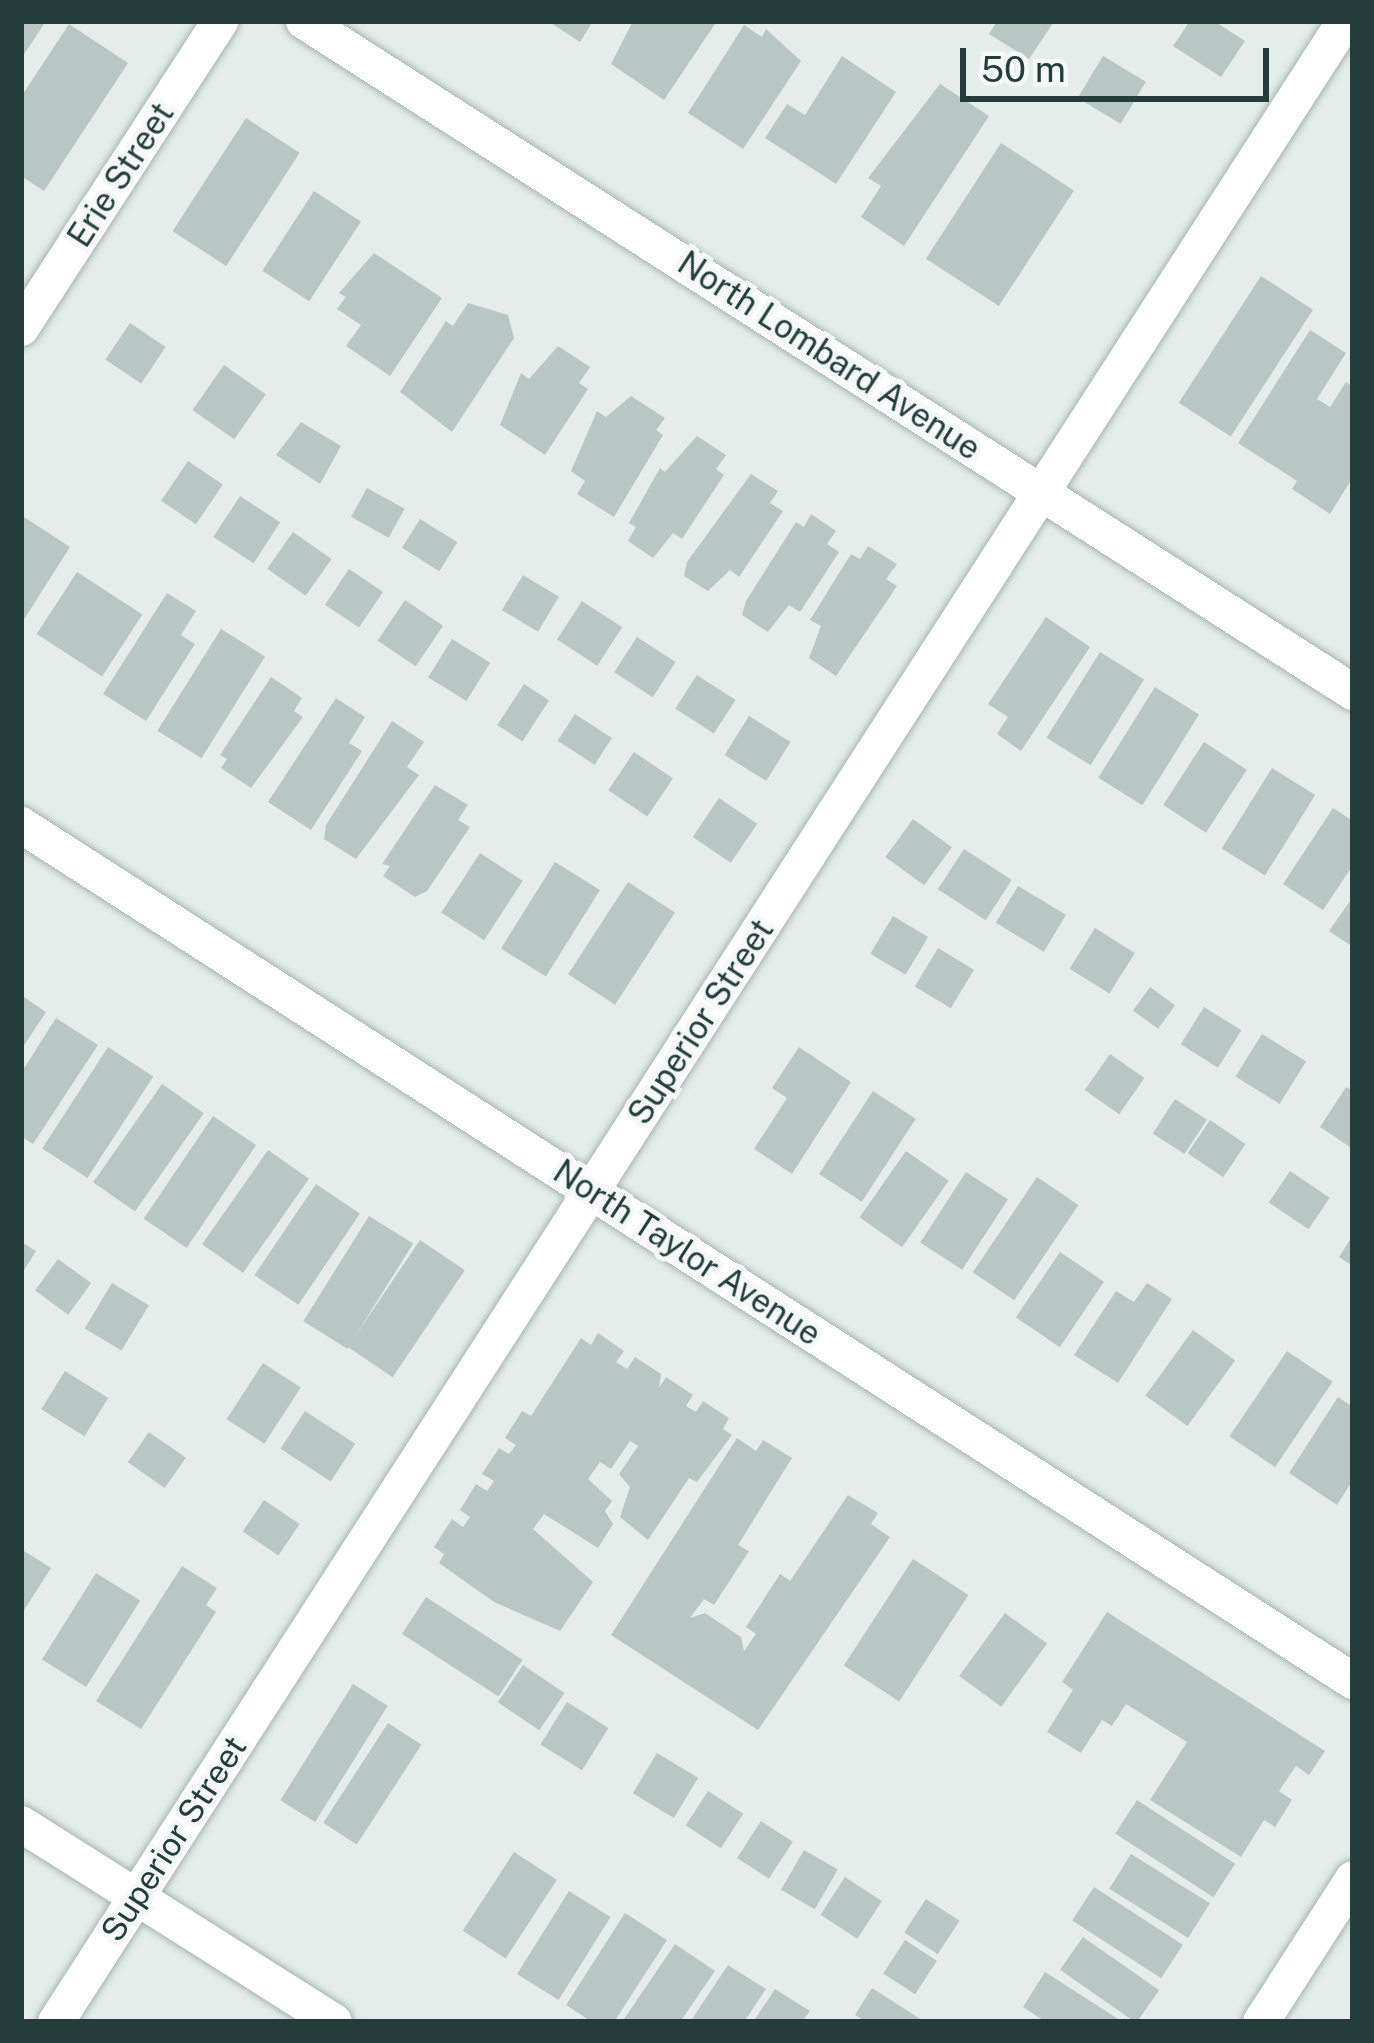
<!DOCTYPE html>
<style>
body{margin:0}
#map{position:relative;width:1374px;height:2043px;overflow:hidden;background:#e4edea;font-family:"Public Sans",sans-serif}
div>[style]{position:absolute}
.building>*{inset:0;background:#b9c7c4;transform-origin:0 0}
.roads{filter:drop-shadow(0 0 3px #a7b5b2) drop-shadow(0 0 3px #a7b5b2)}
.street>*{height:36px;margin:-18px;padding:0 18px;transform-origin:18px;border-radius:18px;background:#fff}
.secondary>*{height:36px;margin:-18px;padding:0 18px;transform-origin:18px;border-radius:18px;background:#fff}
span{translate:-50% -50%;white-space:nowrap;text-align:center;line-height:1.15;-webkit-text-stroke:10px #f4f9f8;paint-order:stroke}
.street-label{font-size:33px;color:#243d3b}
.frame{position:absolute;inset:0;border:24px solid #243d3b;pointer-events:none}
.scale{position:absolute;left:960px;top:48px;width:309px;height:54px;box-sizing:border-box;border:6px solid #243d3b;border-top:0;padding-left:15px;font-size:36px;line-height:42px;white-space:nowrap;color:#243d3b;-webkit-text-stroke:9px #f4f9f8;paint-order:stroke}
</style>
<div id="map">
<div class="building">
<i style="clip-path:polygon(21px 21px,46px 21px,21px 59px)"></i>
<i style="clip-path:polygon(548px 21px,593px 21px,580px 42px)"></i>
<i style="clip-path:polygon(633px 21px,717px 21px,664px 100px,611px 64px)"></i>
<i style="clip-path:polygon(997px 21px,1050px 21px,1053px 23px,1029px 59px,989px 34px)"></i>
<i style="clip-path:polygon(1190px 21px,1214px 21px,1245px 41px,1221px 77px,1173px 46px)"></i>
<i style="clip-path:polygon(69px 24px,128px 63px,44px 191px,21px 176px,21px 97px)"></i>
<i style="clip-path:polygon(744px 25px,762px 37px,766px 29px,801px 61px,743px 149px,688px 113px)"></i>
<i style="clip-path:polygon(842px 56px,896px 92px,836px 184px,765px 138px,787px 104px,805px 115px)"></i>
<i style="left:1103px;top:56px;width:50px;height:49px;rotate:31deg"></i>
<i style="clip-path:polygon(940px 84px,989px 116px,904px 246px,861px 217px,881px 186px,868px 178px)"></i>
<i style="left:246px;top:118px;width:64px;height:135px;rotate:33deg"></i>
<i style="left:1001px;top:143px;width:87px;height:138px;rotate:33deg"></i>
<i style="left:314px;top:191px;width:56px;height:95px;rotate:33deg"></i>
<i style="clip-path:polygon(374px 253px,442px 298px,390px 376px,346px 346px,361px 325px,337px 309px,346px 297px,339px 293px)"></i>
<i style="left:1261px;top:276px;width:62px;height:151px;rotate:33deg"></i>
<i style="clip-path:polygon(468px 303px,508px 315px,514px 338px,452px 432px,400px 392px,446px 321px,453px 326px)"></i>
<i style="left:130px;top:323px;width:43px;height:44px;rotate:34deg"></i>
<i style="clip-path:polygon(1310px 330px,1346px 353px,1317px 399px,1330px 407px,1346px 382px,1353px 387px,1353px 477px,1330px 514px,1292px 489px,1297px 481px,1238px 443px)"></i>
<i style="clip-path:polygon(558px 346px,590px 367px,579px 383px,588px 389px,545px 455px,500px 425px,521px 373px,529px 379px)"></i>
<i style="left:224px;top:365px;width:51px;height:55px;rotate:35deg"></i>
<i style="clip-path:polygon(631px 396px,665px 418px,656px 430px,663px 435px,614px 517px,577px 494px,585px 481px,571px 471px,597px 411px,606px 417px)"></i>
<i style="clip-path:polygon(301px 422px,341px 446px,320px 484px,276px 455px)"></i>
<i style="clip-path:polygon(697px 436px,726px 455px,716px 469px,724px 475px,682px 539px,673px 533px,653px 558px,628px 541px,636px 527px,629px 523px,660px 468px,665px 472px)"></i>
<i style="left:188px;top:461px;width:42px;height:48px;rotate:34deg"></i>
<i style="clip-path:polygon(751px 474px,778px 491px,770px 503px,783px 511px,739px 577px,730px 570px,708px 591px,684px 576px,687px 562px)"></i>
<i style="left:367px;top:488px;width:43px;height:33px;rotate:29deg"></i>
<i style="left:240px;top:496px;width:48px;height:49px;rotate:33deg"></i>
<i style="clip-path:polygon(811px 514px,836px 531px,827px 544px,839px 552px,800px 612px,789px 605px,768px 632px,742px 615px,746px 601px,796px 522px,804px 527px)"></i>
<i style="clip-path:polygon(21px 515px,70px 547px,21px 624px)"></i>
<i style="left:420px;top:519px;width:44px;height:34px;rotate:32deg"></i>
<i style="left:293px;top:532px;width:47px;height:45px;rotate:35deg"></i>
<i style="clip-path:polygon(868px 546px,897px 564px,886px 579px,897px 586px,836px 676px,809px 658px,821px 626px,810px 620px,851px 554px,860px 559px)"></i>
<i style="left:349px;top:569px;width:41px;height:43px;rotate:34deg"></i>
<i style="left:77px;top:572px;width:78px;height:74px;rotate:33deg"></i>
<i style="left:523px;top:575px;width:42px;height:41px;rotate:31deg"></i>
<i style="clip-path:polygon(167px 593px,196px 611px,181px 635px,195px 644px,146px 721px,103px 694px)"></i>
<i style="left:405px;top:600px;width:46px;height:49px;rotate:34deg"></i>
<i style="left:582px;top:601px;width:48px;height:46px;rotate:33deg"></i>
<i style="clip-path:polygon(1046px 617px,1090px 647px,1021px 751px,997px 734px,1008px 717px,988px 704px)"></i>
<i style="left:221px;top:629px;width:52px;height:120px;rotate:32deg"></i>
<i style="left:637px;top:637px;width:46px;height:42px;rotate:33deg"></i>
<i style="left:452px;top:639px;width:45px;height:45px;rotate:32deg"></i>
<i style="left:1100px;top:652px;width:52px;height:101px;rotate:32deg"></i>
<i style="left:697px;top:675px;width:46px;height:40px;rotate:33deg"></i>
<i style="clip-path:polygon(271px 677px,302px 698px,294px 711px,303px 717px,251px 788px,221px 768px,227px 759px,220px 755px)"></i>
<i style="left:524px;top:684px;width:30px;height:49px;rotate:33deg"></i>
<i style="left:1155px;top:687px;width:52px;height:107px;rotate:32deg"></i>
<i style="clip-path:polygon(336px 698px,365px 717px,349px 743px,362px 751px,311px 830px,268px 802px)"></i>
<i style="left:575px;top:714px;width:44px;height:32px;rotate:33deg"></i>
<i style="left:749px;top:716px;width:49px;height:46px;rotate:32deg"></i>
<i style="clip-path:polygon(392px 721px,424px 742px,407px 767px,419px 775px,356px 859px,324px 839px,326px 825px)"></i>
<i style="left:1204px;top:742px;width:51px;height:75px;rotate:33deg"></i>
<i style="left:634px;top:752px;width:47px;height:46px;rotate:34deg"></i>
<i style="left:1272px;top:768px;width:51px;height:95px;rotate:32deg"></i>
<i style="clip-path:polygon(435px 785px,468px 805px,458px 820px,470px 827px,427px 891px,415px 897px,383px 876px,390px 866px,382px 864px)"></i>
<i style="left:719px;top:798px;width:46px;height:47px;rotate:34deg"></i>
<i style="clip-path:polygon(1333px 808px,1353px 821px,1353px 865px,1323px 910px,1283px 884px)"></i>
<i style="left:913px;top:819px;width:48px;height:47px;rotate:36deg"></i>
<i style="left:964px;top:849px;width:57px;height:48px;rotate:33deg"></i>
<i style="left:480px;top:853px;width:51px;height:71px;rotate:33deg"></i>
<i style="left:555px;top:862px;width:53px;height:102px;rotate:32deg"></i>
<i style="left:628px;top:882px;width:56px;height:110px;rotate:33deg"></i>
<i style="left:1018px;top:886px;width:56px;height:43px;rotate:31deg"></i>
<i style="clip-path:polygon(1353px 897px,1353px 947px,1329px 931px)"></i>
<i style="left:893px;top:916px;width:41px;height:44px;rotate:31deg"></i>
<i style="left:1095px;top:928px;width:47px;height:48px;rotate:32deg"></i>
<i style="left:938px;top:948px;width:42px;height:45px;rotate:31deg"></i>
<i style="left:1150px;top:987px;width:31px;height:29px;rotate:36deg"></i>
<i style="clip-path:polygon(21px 995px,46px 1012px,21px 1050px)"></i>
<i style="left:1204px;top:1007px;width:44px;height:44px;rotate:32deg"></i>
<i style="clip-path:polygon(56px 1018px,98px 1045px,33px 1144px,21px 1136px,21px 1073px)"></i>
<i style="left:1262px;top:1034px;width:52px;height:50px;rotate:32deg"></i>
<i style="left:108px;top:1047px;width:54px;height:121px;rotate:33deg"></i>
<i style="clip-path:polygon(799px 1047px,851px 1082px,792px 1174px,754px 1149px,787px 1098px,772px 1088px)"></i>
<i style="left:1110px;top:1054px;width:42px;height:44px;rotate:35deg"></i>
<i style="left:162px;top:1084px;width:51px;height:120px;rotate:35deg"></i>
<i style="clip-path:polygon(1346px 1087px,1353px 1091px,1353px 1149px,1320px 1127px)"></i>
<i style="left:873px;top:1091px;width:51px;height:99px;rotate:33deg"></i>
<i style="left:1175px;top:1099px;width:38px;height:41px;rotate:33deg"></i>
<i style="left:213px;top:1116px;width:52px;height:124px;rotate:34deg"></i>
<i style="left:1210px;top:1120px;width:43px;height:40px;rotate:34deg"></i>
<i style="left:268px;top:1150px;width:50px;height:115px;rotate:35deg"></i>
<i style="left:906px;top:1151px;width:52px;height:81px;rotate:35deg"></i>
<i style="left:1290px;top:1171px;width:48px;height:38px;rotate:34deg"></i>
<i style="left:966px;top:1172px;width:50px;height:84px;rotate:33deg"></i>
<i style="left:1037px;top:1177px;width:50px;height:115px;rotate:34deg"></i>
<i style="left:316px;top:1184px;width:53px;height:110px;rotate:34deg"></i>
<i style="left:369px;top:1216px;width:52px;height:124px;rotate:32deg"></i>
<i style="clip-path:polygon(1353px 1235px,1353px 1266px,1339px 1257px)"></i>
<i style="left:420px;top:1240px;width:54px;height:129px;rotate:34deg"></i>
<i style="clip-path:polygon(21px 1242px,36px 1251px,21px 1275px)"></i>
<i style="left:1060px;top:1252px;width:53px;height:79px;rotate:34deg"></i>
<i style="left:58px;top:1259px;width:41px;height:39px;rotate:36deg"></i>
<i style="left:112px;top:1283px;width:43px;height:53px;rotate:31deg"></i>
<i style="clip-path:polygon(1147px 1283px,1172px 1299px,1118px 1383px,1074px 1355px,1116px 1291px,1134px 1302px)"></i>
<i style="left:1193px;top:1330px;width:52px;height:81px;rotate:36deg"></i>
<i style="clip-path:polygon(598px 1333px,624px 1351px,616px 1362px,627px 1369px,635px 1357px,661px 1374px,659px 1388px,666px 1377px,693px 1395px,686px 1406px,696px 1412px,703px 1401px,729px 1418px,723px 1429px,732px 1435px,697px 1482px,689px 1478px,648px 1540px,620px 1517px,630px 1487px,619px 1474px,638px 1446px,630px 1441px,611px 1469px,600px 1462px,588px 1479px,612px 1501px,605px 1511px,613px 1524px,598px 1548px,544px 1514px,533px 1529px,593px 1582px,560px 1631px,494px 1602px,439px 1563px,444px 1554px,434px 1547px,452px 1519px,463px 1527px,470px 1517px,460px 1510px,476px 1484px,487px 1491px,494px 1481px,482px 1474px,499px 1448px,509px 1454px,516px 1445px,505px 1438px,522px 1411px,531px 1416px,581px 1338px,591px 1345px)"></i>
<i style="left:1287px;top:1351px;width:55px;height:103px;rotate:34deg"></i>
<i style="left:263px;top:1363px;width:45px;height:67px;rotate:33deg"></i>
<i style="left:65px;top:1371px;width:51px;height:45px;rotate:32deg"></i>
<i style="clip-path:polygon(1338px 1397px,1353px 1407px,1353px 1480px,1337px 1505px,1289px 1473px)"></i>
<i style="left:305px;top:1411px;width:60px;height:45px;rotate:33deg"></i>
<i style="left:149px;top:1432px;width:45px;height:37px;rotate:35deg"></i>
<i style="clip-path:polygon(737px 1438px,756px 1451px,763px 1440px,792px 1458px,738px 1545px,749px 1551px,714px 1605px,704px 1599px,690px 1618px,705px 1613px,741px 1637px,744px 1651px,756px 1634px,746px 1627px,780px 1574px,790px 1581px,848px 1495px,878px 1513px,871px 1524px,890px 1537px,758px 1730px,611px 1635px)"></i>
<i style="left:264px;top:1500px;width:43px;height:38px;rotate:34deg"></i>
<i style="clip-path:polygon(21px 1549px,51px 1568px,21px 1615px)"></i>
<i style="left:913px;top:1559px;width:66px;height:127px;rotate:33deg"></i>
<i style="clip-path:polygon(182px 1566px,217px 1588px,206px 1605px,216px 1612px,141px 1729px,96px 1701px)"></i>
<i style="left:96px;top:1573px;width:52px;height:102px;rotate:32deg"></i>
<i style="left:426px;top:1597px;width:115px;height:44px;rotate:33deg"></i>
<i style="clip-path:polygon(1107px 1612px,1325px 1751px,1309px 1775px,1296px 1766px,1279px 1791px,1292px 1800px,1275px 1827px,1264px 1820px,1241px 1857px,1150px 1800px,1187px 1742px,1126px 1704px,1112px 1726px,1102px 1720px,1081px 1753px,1047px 1732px,1073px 1690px,1062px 1682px)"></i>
<i style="left:1005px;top:1613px;width:52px;height:78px;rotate:36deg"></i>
<i style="left:523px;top:1665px;width:50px;height:45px;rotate:34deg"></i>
<i style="left:353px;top:1684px;width:41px;height:137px;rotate:32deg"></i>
<i style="left:567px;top:1702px;width:49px;height:50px;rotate:32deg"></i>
<i style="left:388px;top:1723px;width:40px;height:119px;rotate:33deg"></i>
<i style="left:657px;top:1753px;width:48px;height:47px;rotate:31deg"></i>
<i style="left:708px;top:1791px;width:42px;height:41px;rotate:33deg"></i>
<i style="left:1137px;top:1800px;width:117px;height:40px;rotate:33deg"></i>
<i style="left:761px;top:1821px;width:38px;height:44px;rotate:33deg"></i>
<i style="left:804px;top:1850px;width:39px;height:46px;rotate:30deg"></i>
<i style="left:514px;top:1852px;width:51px;height:94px;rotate:33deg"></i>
<i style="left:1131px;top:1854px;width:93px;height:41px;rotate:32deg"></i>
<i style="left:845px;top:1877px;width:44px;height:45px;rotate:33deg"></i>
<i style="left:1094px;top:1887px;width:106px;height:40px;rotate:33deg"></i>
<i style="left:569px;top:1891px;width:49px;height:98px;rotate:32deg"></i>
<i style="left:926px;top:1899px;width:40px;height:40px;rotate:33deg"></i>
<i style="clip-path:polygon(625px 1913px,667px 1940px,614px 2022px,592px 2022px,566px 2005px)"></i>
<i style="left:1083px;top:1937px;width:93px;height:40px;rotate:35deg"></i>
<i style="left:905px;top:1940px;width:38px;height:40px;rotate:33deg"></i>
<i style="clip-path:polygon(675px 1944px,715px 1971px,680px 2022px,622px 2022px)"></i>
<i style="clip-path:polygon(728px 1965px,766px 1989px,744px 2022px,690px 2022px)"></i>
<i style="clip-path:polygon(1045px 1972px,1123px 2022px,1046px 2022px,1023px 2007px)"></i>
<i style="clip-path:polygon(872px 1988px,925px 2022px,867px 2022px,855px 2015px)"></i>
<i style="clip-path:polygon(775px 1989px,810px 2011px,802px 2022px,753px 2022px)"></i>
</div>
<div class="roads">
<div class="street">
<i style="left:304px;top:21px;width:1245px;rotate:32.61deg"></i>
<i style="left:21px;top:328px;width:366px;rotate:-57deg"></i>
<i style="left:21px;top:825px;width:1583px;rotate:32.73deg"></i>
<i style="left:21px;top:1824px;width:370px;rotate:32.3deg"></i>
<i style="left:56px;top:2022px;width:2380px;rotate:-57.21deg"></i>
</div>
<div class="secondary">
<i style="left:1261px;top:2022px;width:170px;rotate:-57.2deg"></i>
</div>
</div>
<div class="street-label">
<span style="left:121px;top:175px;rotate:-57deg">Erie Street</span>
<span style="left:829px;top:356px;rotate:33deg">North Lombard Avenue</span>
<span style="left:701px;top:1022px;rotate:-57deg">Superior Street</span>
<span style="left:687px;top:1253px;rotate:33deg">North Taylor Avenue</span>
<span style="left:174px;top:1839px;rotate:-57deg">Superior Street</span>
</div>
<div class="frame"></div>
<div class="scale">50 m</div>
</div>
